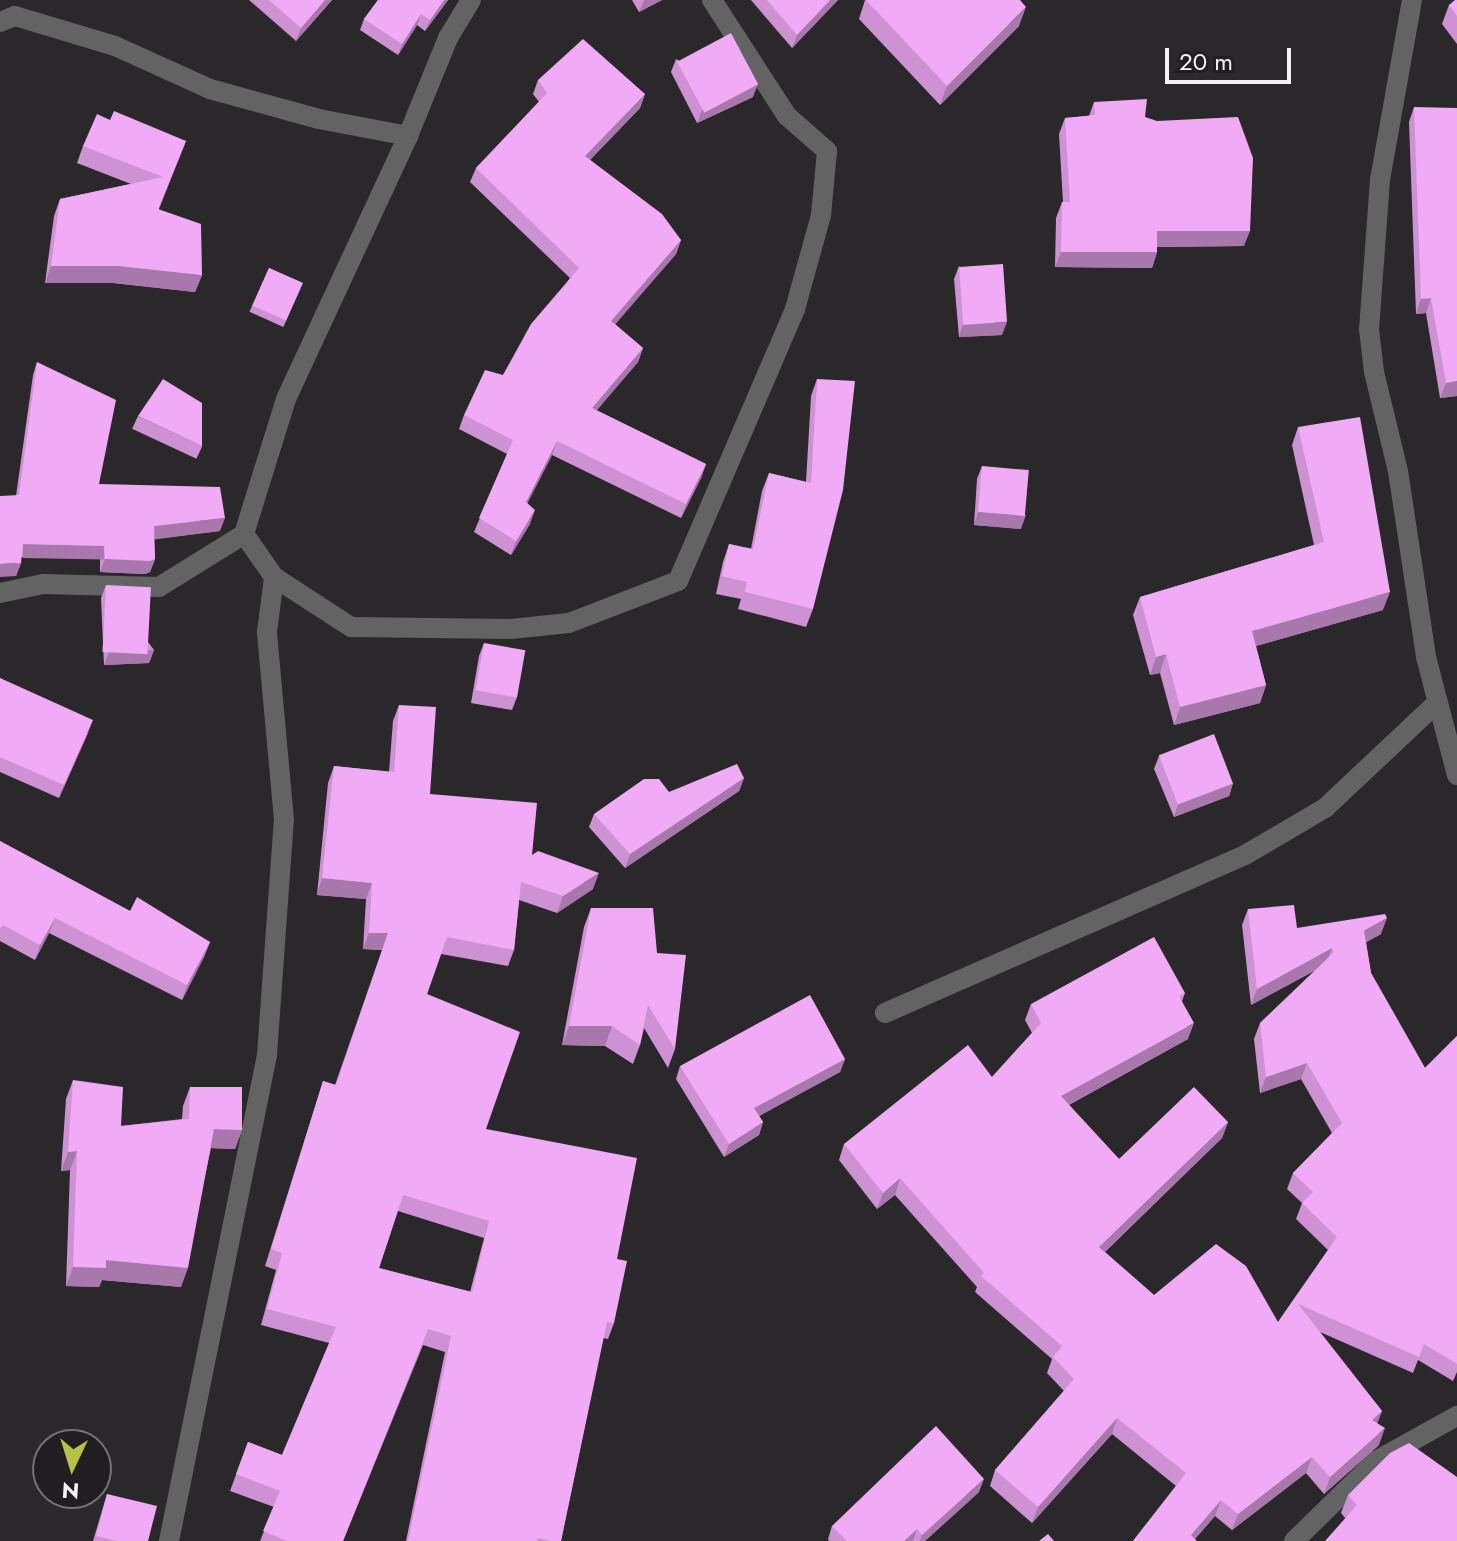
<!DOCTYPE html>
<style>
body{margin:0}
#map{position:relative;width:1457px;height:1541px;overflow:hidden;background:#2a282a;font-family:Jost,sans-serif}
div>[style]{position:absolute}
.minor>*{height:20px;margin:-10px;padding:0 10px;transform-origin:10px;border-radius:10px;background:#646364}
.wall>*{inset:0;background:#ce92d4;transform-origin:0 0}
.shaded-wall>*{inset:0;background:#a877ac;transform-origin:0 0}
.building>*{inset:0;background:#f0aaf6;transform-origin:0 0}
span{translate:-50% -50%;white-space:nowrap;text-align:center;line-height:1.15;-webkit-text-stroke:8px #201e20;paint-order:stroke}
.north{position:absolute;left:32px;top:1429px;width:80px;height:80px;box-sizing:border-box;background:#201e20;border:2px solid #757375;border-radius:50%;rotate:184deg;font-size:22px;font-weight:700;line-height:32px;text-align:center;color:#f4f2f4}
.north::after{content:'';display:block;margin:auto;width:28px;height:36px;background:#b6c148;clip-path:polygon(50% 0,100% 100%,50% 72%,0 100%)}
.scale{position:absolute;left:1165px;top:48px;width:126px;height:36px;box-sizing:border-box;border:4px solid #f4f2f4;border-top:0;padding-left:10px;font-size:24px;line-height:28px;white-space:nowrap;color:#f4f2f4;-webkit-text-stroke:6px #201e20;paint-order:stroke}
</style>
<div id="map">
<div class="minor">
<i style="left:1412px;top:0;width:183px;rotate:100.1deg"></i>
<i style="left:1380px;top:180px;width:149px;rotate:94.2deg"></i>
<i style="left:1369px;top:329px;width:43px;rotate:83.4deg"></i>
<i style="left:1374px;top:372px;width:102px;rotate:76.4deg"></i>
<i style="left:1398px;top:471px;width:188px;rotate:81.4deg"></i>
<i style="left:1426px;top:657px;width:122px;rotate:75.3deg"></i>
<i style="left:0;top:22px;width:16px;rotate:-22deg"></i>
<i style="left:15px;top:16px;width:104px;rotate:16.7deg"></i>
<i style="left:115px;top:46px;width:104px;rotate:24.4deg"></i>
<i style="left:210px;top:89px;width:113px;rotate:15.4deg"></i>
<i style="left:319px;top:119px;width:91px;rotate:10.8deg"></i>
<i style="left:274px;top:577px;width:92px;rotate:33deg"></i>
<i style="left:351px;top:627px;width:160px;rotate:0.7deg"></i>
<i style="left:511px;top:629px;width:58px;rotate:-5.9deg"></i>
<i style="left:569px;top:623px;width:117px;rotate:-21.1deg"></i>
<i style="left:678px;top:581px;width:296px;rotate:-66.7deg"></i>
<i style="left:795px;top:309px;width:98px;rotate:-74.5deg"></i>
<i style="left:821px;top:215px;width:64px;rotate:-84.6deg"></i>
<i style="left:827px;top:151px;width:53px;rotate:-138.8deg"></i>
<i style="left:787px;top:116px;width:138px;rotate:-122.9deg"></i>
<i style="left:0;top:593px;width:44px;rotate:-11.8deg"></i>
<i style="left:43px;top:584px;width:116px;rotate:1.5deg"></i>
<i style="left:159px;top:587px;width:100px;rotate:-31.9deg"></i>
<i style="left:244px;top:534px;width:141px;rotate:-72.7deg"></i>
<i style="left:286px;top:399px;width:290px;rotate:-65.1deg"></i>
<i style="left:408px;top:136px;width:106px;rotate:-67.8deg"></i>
<i style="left:448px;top:38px;width:44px;rotate:-58.8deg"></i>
<i style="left:885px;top:1013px;width:393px;rotate:-23.7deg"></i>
<i style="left:1245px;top:855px;width:93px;rotate:-30.4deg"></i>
<i style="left:1325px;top:808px;width:154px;rotate:-43.2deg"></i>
<i style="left:169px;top:1541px;width:496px;rotate:-78.6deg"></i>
<i style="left:267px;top:1055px;width:236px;rotate:-85.9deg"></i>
<i style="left:284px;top:820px;width:189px;rotate:-95.2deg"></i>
<i style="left:267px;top:632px;width:55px;rotate:-82.7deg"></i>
<i style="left:274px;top:577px;width:52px;rotate:-124.9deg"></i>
<i style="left:1294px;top:1541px;width:115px;rotate:-44.3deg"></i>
<i style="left:1376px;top:1461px;width:93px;rotate:-29.1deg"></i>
</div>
<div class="wall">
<i style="clip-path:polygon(249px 0,332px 0,296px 41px)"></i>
<i style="clip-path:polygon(378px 0,448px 0,425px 31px,417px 25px,398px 55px,360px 30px,364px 19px)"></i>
<i style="clip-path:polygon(632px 0,662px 0,639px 12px)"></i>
<i style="clip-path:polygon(751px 0,838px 0,792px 48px)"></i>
<i style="clip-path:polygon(865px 0,1019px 26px,940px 105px,859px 19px)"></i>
<i style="clip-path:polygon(1457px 0,1457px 44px,1442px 24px,1449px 5px)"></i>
<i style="clip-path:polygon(676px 59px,753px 97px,697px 123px,671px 72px)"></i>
<i style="clip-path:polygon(538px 80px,645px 94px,640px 108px,590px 160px,681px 240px,676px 254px,615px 324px,643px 348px,638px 362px,596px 410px,706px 464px,701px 478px,681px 518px,552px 455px,527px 503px,530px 524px,511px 555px,474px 532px,507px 454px,459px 429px,464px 415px,503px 375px,570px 278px,470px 182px,476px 168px,539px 102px,533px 94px)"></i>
<i style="clip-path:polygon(1094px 102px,1145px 117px,1244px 246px,1157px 247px,1157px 252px,1152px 268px,1055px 267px,1056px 218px,1062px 202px,1063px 202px,1059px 134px,1065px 118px,1089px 116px)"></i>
<i style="clip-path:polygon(1414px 107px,1457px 396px,1440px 398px,1426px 313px,1416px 314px,1409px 122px)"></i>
<i style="clip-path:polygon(110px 120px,186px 141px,159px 209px,202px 275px,195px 292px,113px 283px,45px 283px,54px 216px,60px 199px,131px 184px,77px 163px,83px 146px)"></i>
<i style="clip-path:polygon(959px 266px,1002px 335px,959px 337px,954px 279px)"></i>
<i style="left:269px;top:268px;width:37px;height:48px;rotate:24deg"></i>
<i style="clip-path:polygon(37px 362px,99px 484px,220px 531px,154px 539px,155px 559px,150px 572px,145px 574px,100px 572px,100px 559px,21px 557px,21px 563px,16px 576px,16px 496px,33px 375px)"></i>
<i style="clip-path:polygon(817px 379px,813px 609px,806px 627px,738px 609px,741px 599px,716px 594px,723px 562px,729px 544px,751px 549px,762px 491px,769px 473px,806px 482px,811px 396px)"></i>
<i style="left:138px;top:416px;width:71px;height:14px;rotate:25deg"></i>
<i style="clip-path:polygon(1298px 427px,1383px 610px,1256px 646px,1266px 685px,1260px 703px,1174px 725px,1160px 673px,1150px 675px,1133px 615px,1140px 597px,1314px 545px,1292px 445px)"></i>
<i style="clip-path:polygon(982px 466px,1021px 529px,974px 525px,977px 479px)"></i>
<i style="clip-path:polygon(106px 585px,154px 650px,149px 663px,104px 665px,101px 598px)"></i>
<i style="clip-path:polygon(484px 643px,517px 697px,512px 710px,471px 703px,479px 656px)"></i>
<i style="clip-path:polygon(0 678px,88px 733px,59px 798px,0 772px)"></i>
<i style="clip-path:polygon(evenodd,399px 705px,430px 794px,532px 855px,593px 889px,557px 913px,519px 900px,514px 950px,508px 966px,441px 954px,427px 994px,486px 1129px,617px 1259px,614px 1323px,608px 1339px,603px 1338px,561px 1541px,406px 1541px,445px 1352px,423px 1345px,343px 1541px,260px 1541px,274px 1507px,230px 1491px,248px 1442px,282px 1455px,329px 1343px,261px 1325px,276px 1270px,265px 1266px,323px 1081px,335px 1085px,382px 950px,363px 949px,366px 899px,317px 895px,328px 783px,334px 766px,389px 772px,393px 721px,399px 705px,398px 1211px,484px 1238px,470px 1292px,379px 1268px,398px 1211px)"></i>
<i style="clip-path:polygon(1159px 756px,1233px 783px,1229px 796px,1174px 817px,1154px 769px)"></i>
<i style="clip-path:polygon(744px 778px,739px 791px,625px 868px,589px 827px,594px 814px,669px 792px)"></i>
<i style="clip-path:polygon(0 841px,130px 911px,210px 942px,204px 957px,182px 1000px,49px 933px,35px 960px,0 941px)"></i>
<i style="clip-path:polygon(591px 908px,657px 953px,675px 1049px,668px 1068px,644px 1028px,640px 1045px,633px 1064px,605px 1046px,562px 1045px,584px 927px)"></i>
<i style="clip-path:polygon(1248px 909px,1297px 928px,1381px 934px,1366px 942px,1371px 973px,1425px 1068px,1457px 1036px,1457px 1372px,1453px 1381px,1418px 1360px,1413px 1373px,1320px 1332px,1382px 1411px,1377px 1423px,1379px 1445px,1324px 1494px,1306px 1473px,1232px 1530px,1215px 1516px,1195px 1539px,1133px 1541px,1176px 1486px,1112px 1434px,1032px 1523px,990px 1486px,995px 1470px,1064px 1391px,1047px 1373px,1052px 1359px,975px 1292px,977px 1287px,895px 1195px,877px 1209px,839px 1160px,844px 1144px,992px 1077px,1032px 1033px,1025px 1020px,1031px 1004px,1185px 993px,1182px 1001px,1188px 1039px,1069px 1105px,1119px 1159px,1228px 1122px,1222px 1138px,1105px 1252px,1154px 1295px,1278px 1322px,1328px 1250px,1296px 1219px,1302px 1203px,1287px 1189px,1293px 1173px,1332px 1133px,1301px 1079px,1260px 1093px,1254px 1039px,1260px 1023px,1316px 970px,1251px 1005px,1242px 925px)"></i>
<i style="clip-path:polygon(845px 1059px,840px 1072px,759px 1116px,763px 1122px,759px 1135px,724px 1157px,676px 1079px,680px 1066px)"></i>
<i style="clip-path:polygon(73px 1080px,121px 1126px,182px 1119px,183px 1106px,190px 1087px,242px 1130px,235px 1149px,211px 1148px,181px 1287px,102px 1280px,99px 1287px,66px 1286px,70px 1170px,61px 1171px,66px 1099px)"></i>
<i style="clip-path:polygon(1457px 1477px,1345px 1518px,1341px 1513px,1348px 1495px)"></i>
<i style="clip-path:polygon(979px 1492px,925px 1541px,829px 1541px,828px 1539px,832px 1526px)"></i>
<i style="clip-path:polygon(107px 1494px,148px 1541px,93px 1541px)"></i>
</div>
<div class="shaded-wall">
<i style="clip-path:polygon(325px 0,332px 0,296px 41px,301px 28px)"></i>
<i style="clip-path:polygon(444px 0,448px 0,425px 31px,430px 20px)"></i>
<i style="clip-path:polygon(644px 0,662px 0,639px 12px)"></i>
<i style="clip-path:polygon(830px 0,838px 0,792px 48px,797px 35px)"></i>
<i style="clip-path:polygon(1026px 7px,1019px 26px,940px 105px,947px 86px)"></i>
<i style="clip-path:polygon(421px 14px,417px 25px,398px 55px,402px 44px)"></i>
<i style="clip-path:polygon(758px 84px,753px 97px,697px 123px,702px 110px)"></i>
<i style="clip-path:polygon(645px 94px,640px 108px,580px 170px,585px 156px)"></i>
<i style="clip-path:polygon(1157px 231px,1250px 231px,1244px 246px,1152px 247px)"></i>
<i style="clip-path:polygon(681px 240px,676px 254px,606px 335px,611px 321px)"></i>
<i style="clip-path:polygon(1061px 252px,1157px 252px,1152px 268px,1055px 267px)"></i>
<i style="clip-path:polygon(51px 266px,119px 266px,202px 275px,195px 292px,113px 283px,45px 283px)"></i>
<i style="clip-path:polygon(1431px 298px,1426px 313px,1416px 314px,1421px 299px)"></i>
<i style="clip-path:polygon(1007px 322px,1002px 335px,959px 337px,963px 324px)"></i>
<i style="clip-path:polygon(643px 348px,638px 362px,587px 422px,592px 408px)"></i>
<i style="clip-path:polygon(1457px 381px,1457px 396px,1440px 398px,1446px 383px)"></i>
<i style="clip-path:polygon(557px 441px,552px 455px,521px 516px,526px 502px)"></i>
<i style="clip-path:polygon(706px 464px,701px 478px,681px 518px,686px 504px)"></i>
<i style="clip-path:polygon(535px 510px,530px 524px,511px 555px,516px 541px)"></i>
<i style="clip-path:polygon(978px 512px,1026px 515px,1021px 529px,974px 525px)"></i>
<i style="clip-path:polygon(225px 518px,220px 531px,150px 540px,154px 526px)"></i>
<i style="left:23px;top:544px;width:81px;height:14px;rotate:1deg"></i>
<i style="clip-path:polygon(105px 559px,155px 559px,150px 572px,145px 574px,100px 572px)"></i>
<i style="clip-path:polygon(21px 563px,16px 576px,0 577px,0 564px)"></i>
<i style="clip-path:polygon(1390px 592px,1383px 610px,1245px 649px,1252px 631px)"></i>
<i style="clip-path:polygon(154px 650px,149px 663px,104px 665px,109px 652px)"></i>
<i style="clip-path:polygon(1166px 654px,1160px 673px,1150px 675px,1156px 657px)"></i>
<i style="clip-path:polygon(1266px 685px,1260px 703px,1174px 725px,1180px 707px)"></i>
<i style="clip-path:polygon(93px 720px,88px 733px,59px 798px,64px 785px)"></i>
<i style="clip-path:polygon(744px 778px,739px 791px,625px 868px,630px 854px)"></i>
<i style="clip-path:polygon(1233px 783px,1229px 796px,1174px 817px,1178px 804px)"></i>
<i style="clip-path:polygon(599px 873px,593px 889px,557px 913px,563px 896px)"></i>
<i style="clip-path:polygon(322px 878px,372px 883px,366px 899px,317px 895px)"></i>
<i style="clip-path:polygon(55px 918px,49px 933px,35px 960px,40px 945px)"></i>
<i style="clip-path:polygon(1387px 918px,1381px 934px,1358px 947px,1364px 931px)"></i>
<i style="clip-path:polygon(369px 933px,388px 933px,382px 950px,363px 949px)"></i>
<i style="clip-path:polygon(210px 942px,204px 957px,182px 1000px,187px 985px)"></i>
<i style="clip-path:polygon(1332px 948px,1326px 964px,1251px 1005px,1257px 989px)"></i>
<i style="clip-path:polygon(1194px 1023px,1188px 1039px,1055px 1112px,1061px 1096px)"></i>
<i style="clip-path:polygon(569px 1026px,612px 1026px,605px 1046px,562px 1045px)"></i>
<i style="clip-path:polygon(845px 1059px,840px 1072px,750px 1121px,754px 1108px)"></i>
<i style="clip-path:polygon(1307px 1063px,1301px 1079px,1260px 1093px,1266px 1077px)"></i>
<i style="clip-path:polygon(763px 1122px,759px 1135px,724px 1157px,729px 1144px)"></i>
<i style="clip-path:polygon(1228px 1122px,1222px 1138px,1093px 1263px,1099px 1247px)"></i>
<i style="clip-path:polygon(214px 1129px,242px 1130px,235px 1149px,207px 1148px)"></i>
<i style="clip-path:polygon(77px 1151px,70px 1170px,61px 1171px,68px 1152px)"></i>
<i style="clip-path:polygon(900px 1178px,895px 1195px,877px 1209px,883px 1193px)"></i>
<i style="clip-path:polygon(106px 1260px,188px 1268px,181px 1287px,102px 1280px,99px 1287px,66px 1286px,73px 1267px)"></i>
<i style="clip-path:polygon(1382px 1411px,1376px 1427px,1372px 1420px)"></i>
<i style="clip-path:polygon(1117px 1418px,1112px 1434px,1032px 1523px,1038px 1507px)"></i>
<i style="clip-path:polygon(1385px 1428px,1379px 1445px,1324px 1494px,1330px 1477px)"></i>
<i style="clip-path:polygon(1312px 1457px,1306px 1473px,1232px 1530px,1238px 1514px)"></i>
<i style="clip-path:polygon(984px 1479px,979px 1492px,925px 1541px,920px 1541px,922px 1535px)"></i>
<i style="clip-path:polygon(1221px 1500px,1215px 1516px,1193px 1541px,1191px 1535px)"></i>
<i style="clip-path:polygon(917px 1529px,913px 1541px,904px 1541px)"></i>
</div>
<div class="building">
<i style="clip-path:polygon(269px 0,325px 0,301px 28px)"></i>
<i style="clip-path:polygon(378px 0,444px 0,430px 20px,421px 14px,402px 44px,364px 19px)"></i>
<i style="clip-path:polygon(767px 0,830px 0,797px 35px)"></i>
<i style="clip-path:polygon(866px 0,1020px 0,1026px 7px,947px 86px)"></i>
<i style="clip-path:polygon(1455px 0,1457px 0,1457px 16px,1449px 5px)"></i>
<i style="left:731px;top:33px;width:58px;height:61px;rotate:62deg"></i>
<i style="clip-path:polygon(583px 39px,645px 94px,585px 156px,662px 214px,681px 240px,611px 321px,643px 348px,592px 408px,706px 464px,686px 504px,557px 441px,526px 502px,535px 510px,516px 541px,479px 518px,513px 440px,464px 415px,485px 370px,503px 375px,531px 324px,579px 268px,476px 168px,547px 93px,538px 80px)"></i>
<i style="clip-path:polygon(1147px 99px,1145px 117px,1157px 121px,1238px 117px,1253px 158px,1250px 231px,1157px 231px,1157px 252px,1061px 252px,1062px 202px,1070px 202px,1065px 118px,1095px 115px,1094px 102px)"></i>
<i style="clip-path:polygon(1414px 107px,1457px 108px,1457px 381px,1446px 383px,1431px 298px,1421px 299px)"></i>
<i style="clip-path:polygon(114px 111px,186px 141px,158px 209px,201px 224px,202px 275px,119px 266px,51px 266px,60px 199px,163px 177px,83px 146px,97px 114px,110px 120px)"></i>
<i style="left:1003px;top:264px;width:58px;height:44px;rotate:86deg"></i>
<i style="left:269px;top:268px;width:37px;height:41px;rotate:24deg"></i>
<i style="clip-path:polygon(37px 362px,116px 400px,99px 484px,220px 487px,225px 518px,154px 526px,155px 559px,150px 561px,105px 559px,104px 546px,23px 544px,21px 563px,0 564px,0 496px,19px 495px)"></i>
<i style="clip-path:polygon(163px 379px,202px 403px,202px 446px,138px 416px)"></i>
<i style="clip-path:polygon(817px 379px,855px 381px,843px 490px,813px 609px,745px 592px,747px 582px,722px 576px,729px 544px,753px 549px,769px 473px,811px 483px)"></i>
<i style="clip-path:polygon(1360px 417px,1390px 592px,1252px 631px,1266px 685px,1180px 707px,1166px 654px,1156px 657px,1140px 597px,1324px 542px,1298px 427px)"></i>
<i style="left:982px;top:466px;width:47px;height:46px;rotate:5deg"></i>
<i style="left:106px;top:585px;width:45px;height:67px;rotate:3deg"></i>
<i style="left:484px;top:643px;width:42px;height:48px;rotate:10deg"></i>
<i style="clip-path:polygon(0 678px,93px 720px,64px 785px,0 757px)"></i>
<i style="clip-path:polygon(evenodd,399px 705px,436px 707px,430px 794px,537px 803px,532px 855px,538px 851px,599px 873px,563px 896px,521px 882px,514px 950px,447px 937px,427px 994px,520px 1032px,486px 1129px,637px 1158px,617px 1259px,627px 1261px,614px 1323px,607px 1322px,561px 1541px,551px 1541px,538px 1538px,537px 1541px,408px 1541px,451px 1336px,428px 1329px,343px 1541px,287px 1541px,263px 1531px,280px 1491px,236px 1474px,248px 1442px,282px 1455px,336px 1327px,267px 1309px,282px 1253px,271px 1249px,323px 1081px,336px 1085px,388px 933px,369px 933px,372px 883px,322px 878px,334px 766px,394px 772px,399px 705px,403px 1195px,489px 1221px,472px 1292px,379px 1268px,403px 1195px)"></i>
<i style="left:1214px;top:734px;width:53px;height:59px;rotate:69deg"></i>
<i style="clip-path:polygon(737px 764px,744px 778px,630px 854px,594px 814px,644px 779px,659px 779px,669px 792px)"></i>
<i style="clip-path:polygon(0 841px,130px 911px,137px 897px,210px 942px,187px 985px,55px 918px,40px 945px,3px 925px,0 929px)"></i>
<i style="clip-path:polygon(1294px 905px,1297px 928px,1385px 914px,1387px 918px,1364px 931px,1371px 973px,1425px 1068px,1457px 1036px,1457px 1364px,1424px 1344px,1419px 1357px,1298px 1304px,1382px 1411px,1372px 1420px,1385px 1428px,1330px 1477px,1312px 1457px,1238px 1514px,1221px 1500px,1191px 1535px,1197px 1541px,1133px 1541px,1186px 1473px,1117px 1418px,1038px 1507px,995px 1470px,1074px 1379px,1053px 1357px,1062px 1346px,981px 1276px,984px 1273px,900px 1178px,883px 1193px,844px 1144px,968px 1045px,992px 1077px,1041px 1023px,1031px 1004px,1154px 937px,1185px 993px,1179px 996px,1194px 1023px,1061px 1096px,1119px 1159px,1194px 1087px,1228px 1122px,1099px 1247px,1154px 1295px,1216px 1244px,1246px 1266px,1278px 1322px,1337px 1237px,1302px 1203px,1313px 1192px,1293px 1173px,1342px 1123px,1307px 1063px,1266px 1077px,1260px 1023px,1334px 952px,1332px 948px,1257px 989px,1248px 909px)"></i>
<i style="clip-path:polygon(591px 908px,653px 908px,657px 953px,686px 955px,675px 1049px,648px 1005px,640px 1045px,612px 1026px,569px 1026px)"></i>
<i style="clip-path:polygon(810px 995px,845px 1059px,754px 1108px,763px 1122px,729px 1144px,680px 1066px)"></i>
<i style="clip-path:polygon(73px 1080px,123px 1087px,121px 1126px,189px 1119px,190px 1087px,242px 1087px,242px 1130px,214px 1129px,188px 1268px,106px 1260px,106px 1268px,73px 1267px,77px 1151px,68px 1152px)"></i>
<i style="clip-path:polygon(936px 1426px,984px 1479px,922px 1535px,917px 1529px,904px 1541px,847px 1541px,832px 1526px)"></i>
<i style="clip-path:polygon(1409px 1443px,1457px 1477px,1457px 1541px,1325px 1541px,1357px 1505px,1348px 1495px,1390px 1453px)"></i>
<i style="clip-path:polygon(107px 1494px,157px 1506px,148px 1541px,117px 1541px,96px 1536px)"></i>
<i style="clip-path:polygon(1048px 1534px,1054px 1541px,1039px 1541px)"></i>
</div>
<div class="north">N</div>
<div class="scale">20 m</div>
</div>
